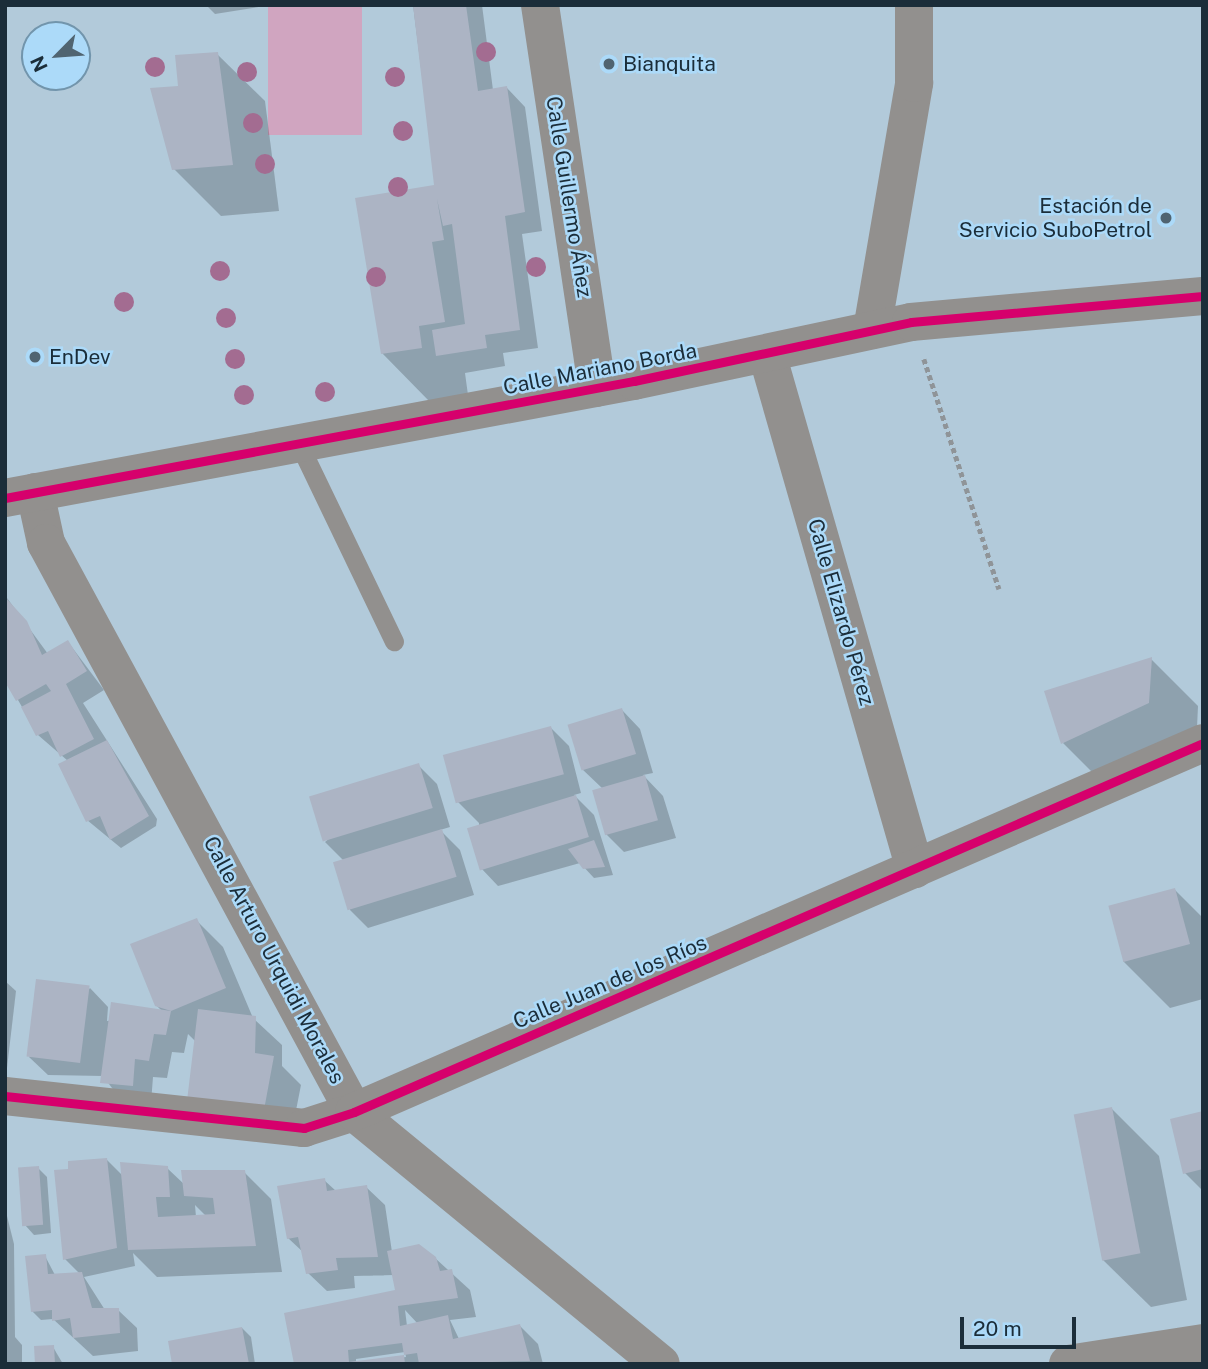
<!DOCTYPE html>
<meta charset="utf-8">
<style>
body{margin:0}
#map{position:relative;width:1208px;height:1369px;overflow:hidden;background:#b2cada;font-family:"Public Sans",sans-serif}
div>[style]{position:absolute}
.green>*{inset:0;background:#d0a5c0;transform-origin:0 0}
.shadow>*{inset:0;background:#0003}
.building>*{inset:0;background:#acb4c4;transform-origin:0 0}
.path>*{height:4.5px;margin-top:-2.25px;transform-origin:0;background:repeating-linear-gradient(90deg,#8f9498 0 5px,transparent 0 8.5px)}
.service>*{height:19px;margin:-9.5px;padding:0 9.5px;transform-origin:9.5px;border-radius:9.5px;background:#92908e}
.minor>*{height:38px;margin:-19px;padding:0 19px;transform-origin:19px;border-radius:19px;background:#92908e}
.tertiary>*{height:38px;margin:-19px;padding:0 19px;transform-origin:19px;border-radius:19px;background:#92908e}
.cycleway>*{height:9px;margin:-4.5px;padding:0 4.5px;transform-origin:4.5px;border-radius:4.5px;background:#d6006c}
.trees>*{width:20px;height:20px;margin:-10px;border-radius:50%;background:#a36c91}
.dots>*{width:19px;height:19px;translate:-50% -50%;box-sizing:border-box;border:4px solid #acdaf9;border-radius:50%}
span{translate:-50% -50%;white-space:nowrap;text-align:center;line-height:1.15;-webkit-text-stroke:5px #acdaf9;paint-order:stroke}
.poi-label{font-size:21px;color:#1b2d39}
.left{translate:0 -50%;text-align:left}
.right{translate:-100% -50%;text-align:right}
.street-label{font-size:21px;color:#1b2d39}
.frame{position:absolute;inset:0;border:7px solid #1b2d39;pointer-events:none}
.north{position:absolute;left:21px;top:21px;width:70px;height:70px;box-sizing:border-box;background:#acdaf9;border:2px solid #7295ac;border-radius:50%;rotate:245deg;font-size:19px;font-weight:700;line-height:28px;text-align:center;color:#1b2d39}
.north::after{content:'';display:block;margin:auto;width:24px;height:32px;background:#506471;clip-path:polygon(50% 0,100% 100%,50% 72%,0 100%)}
.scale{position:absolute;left:960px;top:1317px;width:116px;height:32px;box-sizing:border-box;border:4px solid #1b2d39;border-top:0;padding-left:9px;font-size:21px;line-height:24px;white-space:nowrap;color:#1b2d39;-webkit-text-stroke:5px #acdaf9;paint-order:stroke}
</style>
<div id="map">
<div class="green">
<i style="left:268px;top:5px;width:94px;height:130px"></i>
</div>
<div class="shadow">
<i style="clip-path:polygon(206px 5px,271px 5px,215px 14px)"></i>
<i style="clip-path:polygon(413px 5px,482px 5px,493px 90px,507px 88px,525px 107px,542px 231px,522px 234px,538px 348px,503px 353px,505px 366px,465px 373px,468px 395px,429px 401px,382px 353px,436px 187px)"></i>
<i style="clip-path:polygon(217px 54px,265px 101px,279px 211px,221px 216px,174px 169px,180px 87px)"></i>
<i style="clip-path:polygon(7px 598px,48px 654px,68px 642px,104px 690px,83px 703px,157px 819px,156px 826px,121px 848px,87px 820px,68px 761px,38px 735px,18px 700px)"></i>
<i style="clip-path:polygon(1151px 659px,1198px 706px,1196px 750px,1110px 790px,1063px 743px)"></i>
<i style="clip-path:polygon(622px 710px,640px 729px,653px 773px,643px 775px,663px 796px,676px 838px,624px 852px,606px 834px,603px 789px,582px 769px)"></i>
<i style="clip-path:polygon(551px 728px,569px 746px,581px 793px,574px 795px,594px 815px,613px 875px,594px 878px,580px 863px,498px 886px,480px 867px,479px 823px,458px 802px)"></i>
<i style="clip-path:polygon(418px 765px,437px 784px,450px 827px,440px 830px,460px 850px,474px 895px,368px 928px,350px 910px,345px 862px,325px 842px)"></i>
<i style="clip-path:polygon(1175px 890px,1203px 918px,1203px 999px,1170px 1008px,1123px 961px)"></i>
<i style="clip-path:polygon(196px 920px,223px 947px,253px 1018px,282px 1045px,282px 1066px,301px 1085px,291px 1136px,188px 1034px,184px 1053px,172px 1052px,167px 1078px,153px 1077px,151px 1103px,121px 1100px,103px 1076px,48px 1075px,29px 1057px,90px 988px,108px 1007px,107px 1021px,163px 1012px,156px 1005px)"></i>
<i style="clip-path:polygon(5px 981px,16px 991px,7px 1068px,5px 1067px)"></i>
<i style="clip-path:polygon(1112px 1109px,1159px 1156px,1187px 1300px,1151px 1307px,1103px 1260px)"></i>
<i style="clip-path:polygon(1203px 1113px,1203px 1191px,1185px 1173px)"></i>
<i style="clip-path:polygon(evenodd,106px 1159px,123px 1176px,167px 1168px,185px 1185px,244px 1172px,271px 1199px,282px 1272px,157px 1277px,133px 1253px,135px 1266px,84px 1277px,105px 1310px,118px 1310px,137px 1328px,138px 1351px,93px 1356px,53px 1319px,41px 1320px,32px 1311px,45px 1256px,55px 1275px,80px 1274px,65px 1259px,72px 1171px,106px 1159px,195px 1205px,206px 1216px,196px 1217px,195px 1205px)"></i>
<i style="clip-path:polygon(38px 1168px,47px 1177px,51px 1233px,34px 1235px,25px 1225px)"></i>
<i style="clip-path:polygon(evenodd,324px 1180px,336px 1191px,366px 1187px,385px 1205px,392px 1252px,435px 1258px,470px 1290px,476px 1317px,450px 1320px,459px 1339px,520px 1326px,538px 1344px,543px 1364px,295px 1364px,397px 1291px,394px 1275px,354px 1276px,355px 1288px,327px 1291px,308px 1273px,304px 1253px,288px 1238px,324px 1180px,405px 1310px,418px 1324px,407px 1326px,405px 1310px,324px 1180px,405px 1352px,406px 1357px,356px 1362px,356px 1359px,405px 1352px)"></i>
<i style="clip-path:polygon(5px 1208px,14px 1244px,15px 1337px,22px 1345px,22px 1364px,5px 1364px)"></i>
<i style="clip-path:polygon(242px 1328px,251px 1337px,255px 1364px,174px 1364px)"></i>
<i style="clip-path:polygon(53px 1347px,63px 1364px,37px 1364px)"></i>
</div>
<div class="building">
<i style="clip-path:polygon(413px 5px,466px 5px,478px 91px,507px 86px,525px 212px,505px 216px,520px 330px,485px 335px,487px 348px,436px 356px,432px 330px,465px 324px,452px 224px,443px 226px,437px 199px,444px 240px,432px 242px,445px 322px,419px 326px,422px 348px,381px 354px,355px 198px,434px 185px)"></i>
<i style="clip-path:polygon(218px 52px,233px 165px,172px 170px,150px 88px,178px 86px,175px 55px)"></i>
<i style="clip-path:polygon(5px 597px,27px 621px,42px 655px,68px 640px,87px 671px,66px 684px,94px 739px,60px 757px,48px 731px,36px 736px,21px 707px,51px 691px,46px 684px,16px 701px,5px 682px)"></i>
<i style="clip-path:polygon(1152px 657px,1149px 703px,1061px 744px,1044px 691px)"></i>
<i style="left:622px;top:708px;width:48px;height:57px;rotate:73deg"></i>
<i style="left:551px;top:726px;width:50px;height:112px;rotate:75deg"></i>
<i style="clip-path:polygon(107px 740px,149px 816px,110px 840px,100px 816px,86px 822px,58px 764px)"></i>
<i style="left:419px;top:763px;width:47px;height:115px;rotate:73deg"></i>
<i style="left:645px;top:775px;width:47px;height:55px;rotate:74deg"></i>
<i style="left:576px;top:795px;width:44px;height:114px;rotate:73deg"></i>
<i style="left:442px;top:829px;width:50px;height:114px;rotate:73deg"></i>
<i style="clip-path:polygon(594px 840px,605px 867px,583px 869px,568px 849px)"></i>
<i style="left:1175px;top:888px;width:58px;height:69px;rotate:75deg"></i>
<i style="clip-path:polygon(197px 918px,226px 988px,171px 1011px,155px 1006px,130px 944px)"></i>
<i style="left:36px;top:979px;width:54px;height:78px;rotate:7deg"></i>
<i style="clip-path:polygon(111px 1002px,171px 1011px,166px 1035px,154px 1034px,149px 1061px,135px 1059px,133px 1086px,100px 1083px)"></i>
<i style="clip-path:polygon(198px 1009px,256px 1016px,255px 1053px,274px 1056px,264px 1110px,187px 1101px)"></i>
<i style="left:1112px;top:1107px;width:149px;height:39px;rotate:79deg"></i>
<i style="clip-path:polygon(1203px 1111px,1203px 1169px,1183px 1174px,1170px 1119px)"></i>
<i style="clip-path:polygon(107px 1158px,117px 1248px,63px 1260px,54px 1170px,68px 1169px,68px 1161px)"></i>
<i style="clip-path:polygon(120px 1162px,168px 1166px,170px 1197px,156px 1197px,158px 1217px,215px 1214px,213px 1198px,184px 1196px,181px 1170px,245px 1170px,256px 1246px,128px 1250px)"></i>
<i style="left:39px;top:1166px;width:59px;height:21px;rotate:86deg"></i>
<i style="clip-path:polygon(325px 1178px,327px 1191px,367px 1185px,378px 1257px,336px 1258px,338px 1270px,306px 1274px,298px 1237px,287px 1239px,277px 1186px)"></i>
<i style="clip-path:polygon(evenodd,419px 1244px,436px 1257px,440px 1271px,452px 1269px,458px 1298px,398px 1306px,400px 1326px,448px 1315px,453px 1339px,520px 1324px,530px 1361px,419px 1364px,417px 1353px,404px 1355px,405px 1364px,294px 1364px,284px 1313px,395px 1290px,387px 1251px,419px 1244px,402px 1343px,404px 1355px,349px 1362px,348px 1350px,402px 1343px)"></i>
<i style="clip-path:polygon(46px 1254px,48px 1274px,82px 1272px,92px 1308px,119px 1308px,120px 1333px,73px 1338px,70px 1318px,52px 1321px,52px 1310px,31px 1312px,25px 1256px)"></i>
<i style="clip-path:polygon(242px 1327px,249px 1364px,172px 1364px,168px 1341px)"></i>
<i style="left:54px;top:1345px;width:19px;height:20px;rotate:87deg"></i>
</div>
<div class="path">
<i style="left:924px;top:359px;width:242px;rotate:71.9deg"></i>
</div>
<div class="service">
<i style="left:299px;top:444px;width:219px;rotate:64.3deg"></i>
</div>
<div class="minor">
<i style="left:540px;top:5px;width:387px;rotate:81.5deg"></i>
<i style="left:872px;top:330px;width:251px;rotate:-80.3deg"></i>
<i style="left:914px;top:83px;width:78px;rotate:-90deg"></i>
<i style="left:767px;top:354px;width:536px;rotate:73.97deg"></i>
<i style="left:35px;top:492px;width:52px;rotate:77.8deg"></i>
<i style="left:46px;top:543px;width:647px;rotate:61.57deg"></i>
<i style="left:354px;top:1112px;width:397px;rotate:39.4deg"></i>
<i style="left:5px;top:1096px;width:301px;rotate:6.1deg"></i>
<i style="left:304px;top:1128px;width:52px;rotate:-17.7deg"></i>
<i style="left:354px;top:1112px;width:926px;rotate:-23.49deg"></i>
<i style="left:1068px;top:1364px;width:137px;rotate:-8.8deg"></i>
</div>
<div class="tertiary">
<i style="left:5px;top:498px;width:640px;rotate:-10.54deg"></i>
<i style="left:634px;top:381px;width:283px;rotate:-12deg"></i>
<i style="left:911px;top:322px;width:293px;rotate:-5.1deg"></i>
</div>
<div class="cycleway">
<i style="left:5px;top:498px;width:640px;rotate:-10.54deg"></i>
<i style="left:634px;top:381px;width:283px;rotate:-12deg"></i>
<i style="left:911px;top:322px;width:293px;rotate:-5.1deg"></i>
<i style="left:5px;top:1096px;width:301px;rotate:6.1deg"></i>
<i style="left:304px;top:1128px;width:52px;rotate:-17.7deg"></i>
<i style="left:354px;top:1112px;width:926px;rotate:-23.49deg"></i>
</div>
<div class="trees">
<i style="left:486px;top:52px"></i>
<i style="left:155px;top:67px"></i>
<i style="left:247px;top:72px"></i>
<i style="left:395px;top:77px"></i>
<i style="left:253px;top:123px"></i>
<i style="left:403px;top:131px"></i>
<i style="left:265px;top:164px"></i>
<i style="left:398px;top:187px"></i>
<i style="left:536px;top:267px"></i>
<i style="left:220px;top:271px"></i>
<i style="left:376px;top:277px"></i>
<i style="left:124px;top:302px"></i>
<i style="left:226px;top:318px"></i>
<i style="left:235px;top:359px"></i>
<i style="left:325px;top:392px"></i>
<i style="left:244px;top:395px"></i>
</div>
<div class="dots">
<i style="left:609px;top:64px;background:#506471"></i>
<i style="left:1166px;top:218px;background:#506471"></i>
<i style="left:35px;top:357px;background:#506471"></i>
</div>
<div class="poi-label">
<span class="left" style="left:623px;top:64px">Bianquita</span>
<span class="right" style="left:1152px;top:218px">Estación de<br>Servicio SuboPetrol</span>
<span class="left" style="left:49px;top:357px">EnDev</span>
</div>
<div class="street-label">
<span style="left:569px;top:197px;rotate:81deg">Calle Guillermo Áñez</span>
<span style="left:600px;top:369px;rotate:-11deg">Calle Mariano Borda</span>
<span style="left:841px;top:612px;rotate:74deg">Calle Elizardo Pérez</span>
<span style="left:274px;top:960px;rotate:62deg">Calle Arturo Urquidi Morales</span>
<span style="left:610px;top:982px;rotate:-23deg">Calle Juan de los Ríos</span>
</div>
<div class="frame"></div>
<div class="north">N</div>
<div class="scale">20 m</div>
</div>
